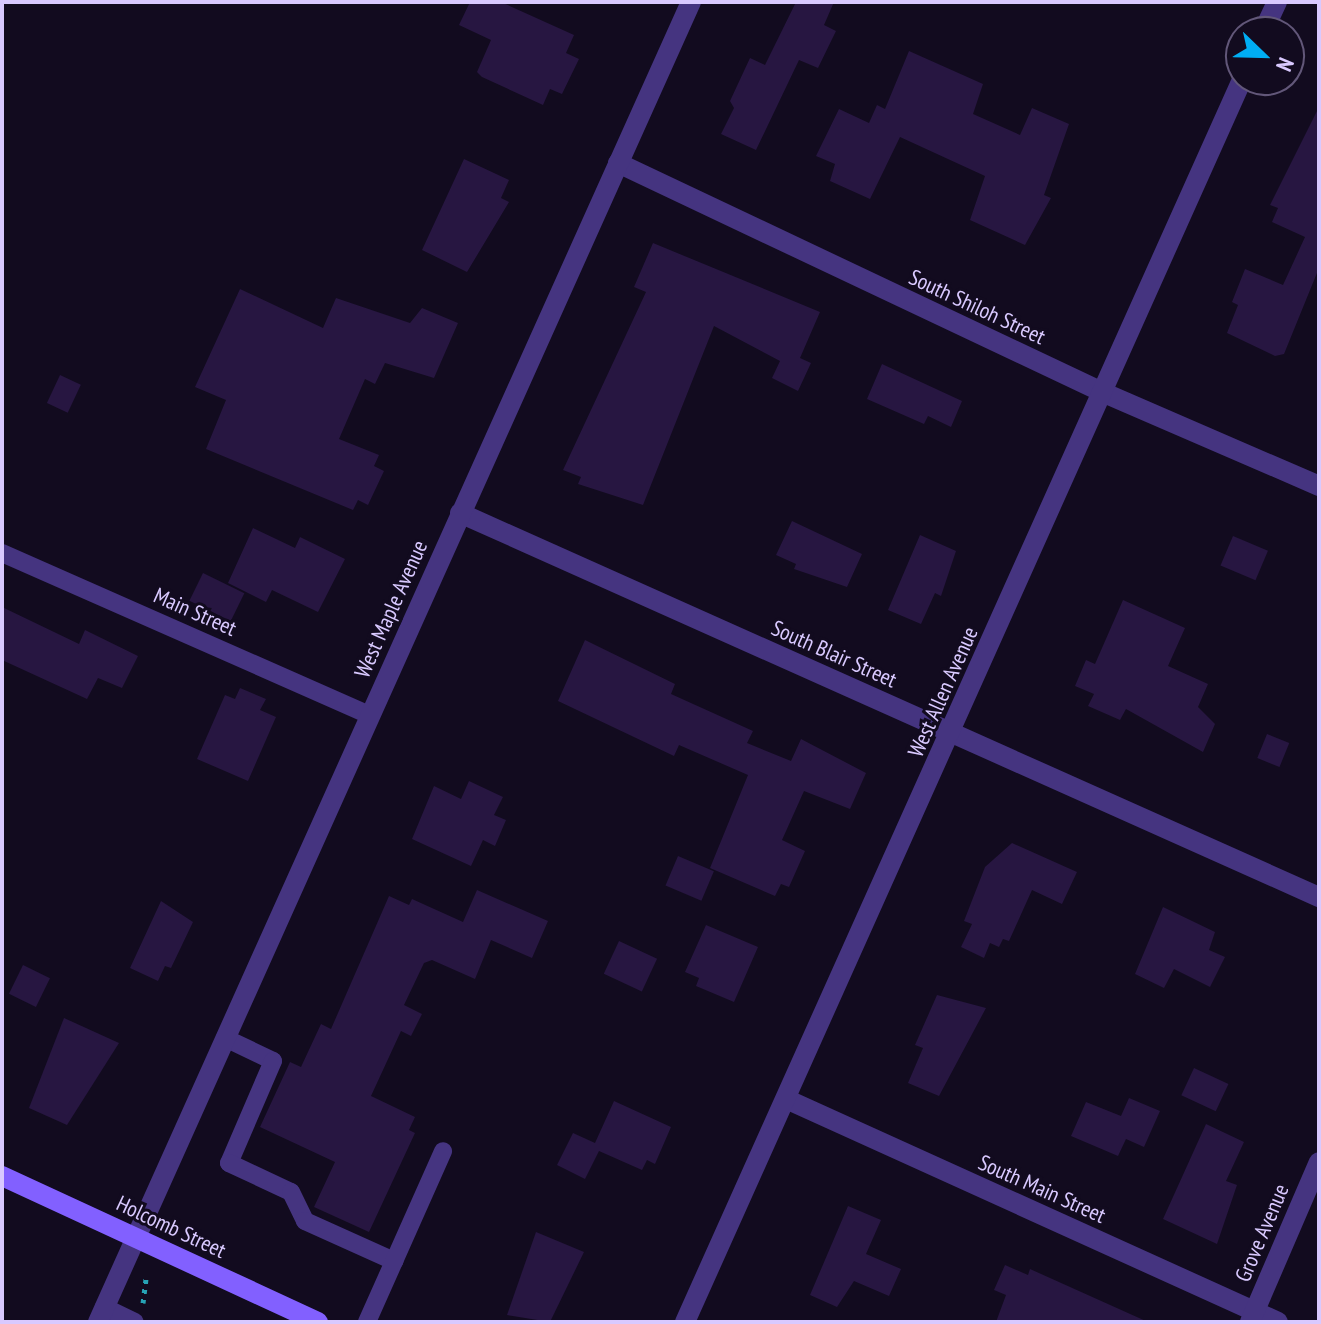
<!DOCTYPE html>
<style>
body{margin:0}
#map{position:relative;width:1321px;height:1324px;overflow:hidden;background:#120b1f;font-family:"PT Sans Narrow",sans-serif}
div>[style]{position:absolute}
.building>*{inset:0;background:#271641;transform-origin:0 0}
.path>*{height:5px;margin-top:-2.5px;transform-origin:0;background:repeating-linear-gradient(90deg,#27a3b5 0 4px,transparent 0 10px)}
.lane>*{height:18px;margin:-9px;padding:0 9px;transform-origin:9px;border-radius:9px;background:#453480}
.street>*{height:20px;margin:-10px;padding:0 10px;transform-origin:10px;border-radius:10px;background:#453480}
.secondary>*{height:20px;margin:-10px;padding:0 10px;transform-origin:10px;border-radius:10px;background:#8260ff}
span{translate:-50% -50%;white-space:nowrap;text-align:center;line-height:1.15;-webkit-text-stroke:6px #120b1f;paint-order:stroke}
.street-label{font-size:22px;color:#d9c9ff}
.frame{position:absolute;inset:0;border:4px solid #d9c9ff;pointer-events:none}
.north{position:absolute;left:1225px;top:16px;width:80px;height:80px;box-sizing:border-box;background:#120b1f;border:2px solid #625779;border-radius:50%;rotate:113deg;font-size:22px;font-weight:700;line-height:32px;text-align:center;color:#d9c9ff}
.north::after{content:'';display:block;margin:auto;width:28px;height:36px;background:#00aef4;clip-path:polygon(50% 0,100% 100%,50% 72%,0 100%)}
</style>
<div id="map">
<div class="building">
<i style="clip-path:polygon(470px 2px,501px 2px,574px 35px,566px 53px,579px 59px,562px 94px,550px 89px,543px 105px,482px 77px,477px 72px,491px 40px,459px 25px)"></i>
<i style="clip-path:polygon(796px 2px,834px 2px,824px 25px,836px 31px,818px 68px,799px 60px,756px 150px,721px 134px,734px 108px,730px 101px,750px 58px,765px 65px)"></i>
<i style="clip-path:polygon(909px 51px,983px 84px,973px 114px,1020px 135px,1032px 108px,1069px 124px,1044px 195px,1051px 198px,1025px 245px,970px 220px,985px 176px,900px 137px,870px 199px,830px 181px,835px 164px,816px 156px,839px 109px,869px 123px,877px 105px,885px 109px)"></i>
<i style="clip-path:polygon(1319px 107px,1319px 268px,1284px 354px,1275px 356px,1227px 333px,1238px 305px,1232px 302px,1245px 269px,1283px 285px,1305px 237px,1272px 222px,1278px 208px,1270px 205px)"></i>
<i style="clip-path:polygon(464px 159px,509px 180px,501px 198px,509px 202px,467px 272px,422px 250px)"></i>
<i style="clip-path:polygon(653px 243px,820px 312px,800px 358px,811px 363px,798px 391px,772px 378px,780px 361px,714px 326px,643px 505px,578px 484px,581px 477px,563px 470px,646px 292px,634px 287px)"></i>
<i style="clip-path:polygon(240px 289px,323px 328px,336px 298px,410px 323px,422px 308px,458px 323px,434px 378px,385px 363px,375px 384px,365px 379px,339px 439px,379px 455px,374px 466px,384px 471px,368px 505px,358px 500px,353px 510px,206px 449px,226px 400px,195px 387px)"></i>
<i style="clip-path:polygon(882px 364px,962px 401px,951px 427px,928px 416px,924px 424px,867px 399px)"></i>
<i style="left:60px;top:375px;width:23px;height:31px;rotate:25deg"></i>
<i style="clip-path:polygon(792px 521px,862px 554px,847px 587px,794px 569px,796px 564px,776px 555px)"></i>
<i style="clip-path:polygon(253px 528px,295px 548px,300px 537px,345px 559px,318px 612px,272px 590px,266px 602px,228px 583px)"></i>
<i style="clip-path:polygon(920px 535px,956px 551px,941px 596px,935px 593px,921px 624px,888px 610px)"></i>
<i style="left:1233px;top:536px;width:38px;height:32px;rotate:23deg"></i>
<i style="left:203px;top:573px;width:46px;height:31px;rotate:26deg"></i>
<i style="clip-path:polygon(1123px 600px,1185px 628px,1168px 666px,1208px 684px,1198px 707px,1215px 724px,1203px 752px,1126px 709px,1120px 720px,1088px 706px,1094px 694px,1075px 686px,1086px 660px,1095px 664px)"></i>
<i style="clip-path:polygon(2px 607px,79px 644px,85px 630px,138px 656px,122px 688px,98px 678px,87px 699px,2px 660px)"></i>
<i style="clip-path:polygon(585px 640px,675px 684px,671px 694px,753px 731px,747px 743px,791px 761px,801px 739px,866px 773px,850px 809px,804px 791px,782px 840px,805px 851px,789px 887px,781px 884px,775px 896px,710px 868px,748px 775px,679px 745px,674px 756px,558px 701px)"></i>
<i style="clip-path:polygon(240px 688px,266px 699px,260px 710px,276px 717px,248px 781px,197px 759px,225px 695px,235px 699px)"></i>
<i style="left:1267px;top:734px;width:24px;height:26px;rotate:22deg"></i>
<i style="clip-path:polygon(469px 781px,503px 797px,494px 815px,506px 820px,495px 846px,483px 840px,471px 866px,412px 839px,434px 786px,461px 799px)"></i>
<i style="clip-path:polygon(1012px 843px,1077px 872px,1062px 904px,1032px 890px,1009px 941px,1003px 939px,999px 947px,990px 943px,984px 958px,961px 947px,972px 924px,964px 921px,985px 867px)"></i>
<i style="left:678px;top:856px;width:39px;height:32px;rotate:23deg"></i>
<i style="clip-path:polygon(477px 890px,548px 921px,532px 958px,491px 940px,475px 979px,432px 960px,424px 963px,404px 1005px,422px 1014px,411px 1036px,401px 1031px,371px 1096px,415px 1117px,409px 1130px,415px 1133px,369px 1232px,314px 1207px,335px 1162px,260px 1127px,290px 1062px,301px 1067px,321px 1024px,331px 1029px,389px 896px,409px 905px,412px 899px,463px 922px)"></i>
<i style="clip-path:polygon(161px 901px,193px 922px,171px 968px,165px 966px,158px 981px,130px 968px)"></i>
<i style="clip-path:polygon(1163px 907px,1215px 932px,1209px 950px,1225px 957px,1210px 987px,1174px 969px,1164px 988px,1135px 974px)"></i>
<i style="clip-path:polygon(706px 925px,758px 947px,734px 1002px,696px 986px,699px 978px,685px 972px)"></i>
<i style="left:619px;top:941px;width:42px;height:36px;rotate:25deg"></i>
<i style="left:23px;top:965px;width:30px;height:32px;rotate:26deg"></i>
<i style="clip-path:polygon(937px 995px,986px 1008px,939px 1096px,908px 1083px,923px 1048px,915px 1045px)"></i>
<i style="clip-path:polygon(64px 1018px,119px 1043px,67px 1125px,29px 1108px)"></i>
<i style="left:1194px;top:1068px;width:38px;height:30px;rotate:25deg"></i>
<i style="clip-path:polygon(1129px 1098px,1160px 1111px,1144px 1147px,1126px 1139px,1118px 1156px,1071px 1136px,1086px 1102px,1121px 1116px)"></i>
<i style="clip-path:polygon(614px 1101px,671px 1127px,655px 1164px,647px 1160px,642px 1170px,599px 1151px,585px 1179px,557px 1165px,573px 1133px,595px 1143px)"></i>
<i style="clip-path:polygon(1206px 1124px,1244px 1142px,1226px 1181px,1237px 1185px,1217px 1244px,1163px 1219px)"></i>
<i style="clip-path:polygon(848px 1206px,881px 1220px,866px 1254px,901px 1269px,889px 1296px,854px 1281px,837px 1307px,810px 1295px)"></i>
<i style="clip-path:polygon(536px 1232px,584px 1252px,550px 1322px,507px 1315px)"></i>
<i style="clip-path:polygon(1005px 1265px,1028px 1275px,1030px 1269px,1148px 1322px,996px 1322px,1006px 1295px,994px 1290px)"></i>
</div>
<div class="path">
<i style="left:143px;top:1303px;width:25px;rotate:-83deg"></i>
</div>
<div class="lane">
<i style="left:2px;top:553px;width:402px;rotate:23.8deg"></i>
<i style="left:225px;top:1038px;width:53px;rotate:25.6deg"></i>
<i style="left:273px;top:1061px;width:111px;rotate:113.3deg"></i>
<i style="left:229px;top:1163px;width:68px;rotate:25.1deg"></i>
<i style="left:291px;top:1192px;width:32px;rotate:64deg"></i>
<i style="left:305px;top:1221px;width:98px;rotate:24.2deg"></i>
<i style="left:104px;top:1307px;width:34px;rotate:26deg"></i>
<i style="left:367px;top:1322px;width:187px;rotate:-66deg"></i>
</div>
<div class="street">
<i style="left:1263px;top:32px;width:33px;rotate:-65deg"></i>
<i style="left:618px;top:163px;width:535px;rotate:25.32deg"></i>
<i style="left:1102px;top:392px;width:236px;rotate:23.4deg"></i>
<i style="left:460px;top:513px;width:941px;rotate:24.09deg"></i>
<i style="left:786px;top:1099px;width:540px;rotate:24.38deg"></i>
<i style="left:98px;top:1322px;width:1447px;rotate:-65.81deg"></i>
<i style="left:685px;top:1322px;width:1361px;rotate:-65.85deg"></i>
<i style="left:1250px;top:1322px;width:174px;rotate:-66.7deg"></i>
</div>
<div class="secondary">
<i style="left:2px;top:1176px;width:348px;rotate:24.8deg"></i>
</div>
<div class="street-label">
<span style="left:977px;top:307px;rotate:25deg">South Shiloh Street</span>
<span style="left:391px;top:609px;rotate:-66deg">West Maple Avenue</span>
<span style="left:195px;top:612px;rotate:24deg">Main Street</span>
<span style="left:834px;top:654px;rotate:24deg">South Blair Street</span>
<span style="left:943px;top:692px;rotate:-66deg">West Allen Avenue</span>
<span style="left:1042px;top:1189px;rotate:24deg">South Main Street</span>
<span style="left:171px;top:1227px;rotate:25deg">Holcomb Street</span>
<span style="left:1262px;top:1233px;rotate:-67deg">Grove Avenue</span>
</div>
<div class="frame"></div>
<div class="north">N</div>
</div>
